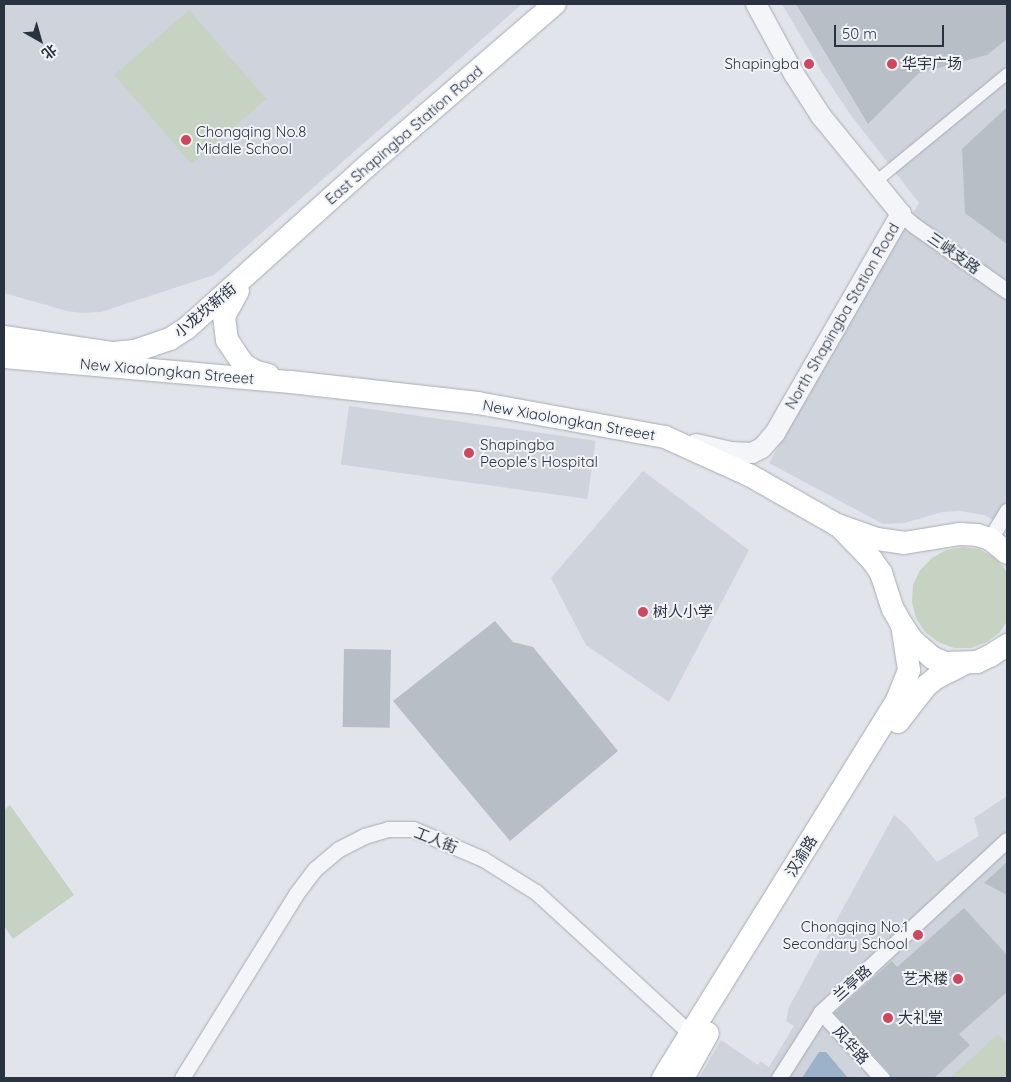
<!DOCTYPE html>
<meta charset="utf-8">
<style>
body{margin:0}
#map{position:relative;width:1011px;height:1082px;overflow:hidden;background:#e1e4ea;font-family:Quicksand,"Noto Sans SC",sans-serif}
div>[style]{position:absolute}
.built>*{inset:0;background:#cfd3dc;transform-origin:0 0}
.green>*{inset:0;background:#c7d3c2;transform-origin:0 0}
.water>*{inset:0;background:#9cb2c9}
.building>*{inset:0;background:#b8bec6;transform-origin:0 0}
.roads{filter:drop-shadow(0 0 1px #a6abb4) drop-shadow(0 0 1px #a6abb4)}
.pedestrian>*{height:11px;margin:-5.5px;padding:0 5.5px;transform-origin:5.5px;border-radius:5.5px;background:#f4f5f8}
.minor>*{height:15px;margin:-7.5px;padding:0 7.5px;transform-origin:7.5px;border-radius:7.5px;background:#f4f5f8}
.tertiary>*{height:20px;margin:-10px;padding:0 10px;transform-origin:10px;border-radius:10px;background:#f4f5f8}
.secondary>*{height:22px;margin:-11px;padding:0 11px;transform-origin:11px;border-radius:11px;background:#fff}
.dots>*{width:14px;height:14px;translate:-50% -50%;box-sizing:border-box;border:2px solid #f1f3f7;border-radius:50%}
span{translate:-50% -50%;white-space:nowrap;text-align:center;line-height:1.15;-webkit-text-stroke:4px #f1f3f7;paint-order:stroke}
.poi-label{font-size:15px;color:#293241}
.right{translate:-100% -50%;text-align:right}
.left{translate:0 -50%;text-align:left}
.street-label{font-size:15px;color:#293241}
.frame{position:absolute;inset:0;border:5px solid #293241;pointer-events:none}
.north{position:absolute;left:15px;top:15px;width:50px;height:50px;-webkit-text-stroke:4px #f1f3f7;paint-order:stroke;rotate:142deg;font-size:14px;font-weight:700;line-height:20px;text-align:center;color:#293241}
.north::after{content:'';display:block;margin:auto;width:18px;height:22px;background:#293241;clip-path:polygon(50% 0,100% 100%,50% 72%,0 100%)}
.scale{position:absolute;left:834px;top:25px;width:110px;height:22px;box-sizing:border-box;border:2px solid #293241;border-top:0;padding-left:6px;font-size:15px;line-height:18px;white-space:nowrap;color:#293241;-webkit-text-stroke:4px #f1f3f7;paint-order:stroke}
</style>
<div id="map">
<div class="built">
<i style="clip-path:polygon(4px 4px,522px 4px,214px 275px,101px 312px,83px 313px,67px 311px,4px 293px)"></i>
<i style="clip-path:polygon(782px 4px,1007px 4px,1007px 528px,984px 515px,960px 511px,942px 512px,904px 523px,883px 524px,769px 463px,919px 203px,850px 114px,822px 72px)"></i>
<i style="left:349px;top:406px;width:249px;height:59px;rotate:8deg"></i>
<i style="clip-path:polygon(643px 471px,749px 550px,669px 702px,586px 645px,551px 578px)"></i>
<i style="clip-path:polygon(1007px 796px,1007px 1078px,699px 1078px,721px 1040px,758px 1065px,760px 1061px,769px 1067px,794px 1026px,786px 1021px,789px 1007px,894px 815px,906px 825px,937px 862px,979px 836px,974px 818px)"></i>
</div>
<div class="green">
<i style="left:189px;top:10px;width:118px;height:99px;rotate:49deg"></i>
<i style="clip-path:polygon(963px 547px,979px 549px,994px 557px,1005px 569px,1007px 574px,1007px 621px,1000px 632px,987px 642px,971px 648px,954px 648px,938px 642px,925px 632px,916px 618px,912px 602px,913px 585px,920px 570px,932px 558px,946px 550px)"></i>
<i style="clip-path:polygon(10px 805px,74px 895px,13px 939px,4px 926px,4px 810px)"></i>
<i style="clip-path:polygon(998px 1034px,1007px 1044px,1007px 1076px,1004px 1078px,950px 1078px)"></i>
</div>
<div class="water">
<i style="clip-path:polygon(819px 1052px,826px 1052px,848px 1078px,802px 1078px)"></i>
</div>
<div class="building">
<i style="clip-path:polygon(796px 4px,1007px 4px,1007px 39px,987px 55px,919px 73px,868px 124px)"></i>
<i style="clip-path:polygon(1007px 107px,1007px 244px,965px 213px,962px 149px)"></i>
<i style="clip-path:polygon(495px 621px,513px 642px,533px 647px,618px 751px,510px 841px,393px 701px)"></i>
<i style="left:344px;top:649px;width:47px;height:78px;rotate:1deg"></i>
<i style="clip-path:polygon(1007px 862px,1007px 895px,984px 883px)"></i>
<i style="clip-path:polygon(964px 908px,1007px 955px,1007px 992px,959px 1034px,970px 1045px,934px 1078px,891px 1078px,889px 1072px,834px 1013px,892px 961px,897px 967px)"></i>
</div>
<div class="roads">
<div class="pedestrian">
<i style="left:873px;top:183px;width:173px;rotate:-39.4deg"></i>
</div>
<div class="minor">
<i style="left:901px;top:214px;width:18px;rotate:41deg"></i>
<i style="left:915px;top:226px;width:113px;rotate:35.2deg"></i>
<i style="left:990px;top:539px;width:33px;rotate:-59deg"></i>
<i style="left:821px;top:1012px;width:90px;rotate:47.3deg"></i>
<i style="left:182px;top:1078px;width:216px;rotate:-58.2deg"></i>
<i style="left:296px;top:894px;width:31px;rotate:-53deg"></i>
<i style="left:315px;top:869px;width:31px;rotate:-40deg"></i>
<i style="left:339px;top:849px;width:28px;rotate:-27deg"></i>
<i style="left:364px;top:836px;width:25px;rotate:-16deg"></i>
<i style="left:388px;top:829px;width:25px"></i>
<i style="left:413px;top:829px;width:76px;rotate:23.2deg"></i>
<i style="left:483px;top:859px;width:62px;rotate:31.9deg"></i>
<i style="left:536px;top:892px;width:210px;rotate:42.5deg"></i>
<i style="left:779px;top:1078px;width:78px;rotate:-57.5deg"></i>
<i style="left:821px;top:1012px;width:253px;rotate:-42.8deg"></i>
</div>
<div class="tertiary">
<i style="left:696px;top:444px;width:37px;rotate:13deg"></i>
<i style="left:732px;top:452px;width:20px;rotate:3deg"></i>
<i style="left:752px;top:453px;width:11px;rotate:-27deg"></i>
<i style="left:762px;top:448px;width:20px;rotate:-49deg"></i>
<i style="left:775px;top:433px;width:253px;rotate:-60.1deg"></i>
<i style="left:901px;top:214px;width:127px;rotate:-129.2deg"></i>
<i style="left:821px;top:116px;width:50px;rotate:-122.7deg"></i>
<i style="left:794px;top:74px;width:80px;rotate:-118.5deg"></i>
</div>
<div class="secondary">
<i style="left:238px;top:291px;width:29px;rotate:119deg"></i>
<i style="left:224px;top:316px;width:24px;rotate:83deg"></i>
<i style="left:227px;top:340px;width:29px;rotate:56deg"></i>
<i style="left:243px;top:364px;width:13px;rotate:32deg"></i>
<i style="left:254px;top:371px;width:15px;rotate:16deg"></i>
<i style="left:4px;top:337px;width:110px;rotate:8.4deg"></i>
<i style="left:113px;top:353px;width:22px;rotate:-5deg"></i>
<i style="left:135px;top:351px;width:37px;rotate:-19deg"></i>
<i style="left:170px;top:339px;width:20px;rotate:-33deg"></i>
<i style="left:187px;top:328px;width:242px;rotate:-42deg"></i>
<i style="left:367px;top:166px;width:248px;rotate:-40.8deg"></i>
<i style="left:4px;top:357px;width:288px;rotate:5deg"></i>
<i style="left:291px;top:382px;width:188px;rotate:6.4deg"></i>
<i style="left:478px;top:403px;width:190px;rotate:10.3deg"></i>
<i style="left:665px;top:437px;width:94px;rotate:24.4deg"></i>
<i style="left:751px;top:476px;width:99px;rotate:29.7deg"></i>
<i style="left:837px;top:525px;width:42px;rotate:19.3deg"></i>
<i style="left:877px;top:539px;width:27px;rotate:8deg"></i>
<i style="left:904px;top:543px;width:57px;rotate:-9.1deg"></i>
<i style="left:960px;top:534px;width:17px;rotate:3deg"></i>
<i style="left:977px;top:535px;width:14px;rotate:17deg"></i>
<i style="left:990px;top:539px;width:22px;rotate:39deg"></i>
<i style="left:842px;top:529px;width:43px;rotate:45.9deg"></i>
<i style="left:872px;top:560px;width:16px;rotate:55deg"></i>
<i style="left:881px;top:573px;width:38px;rotate:72deg"></i>
<i style="left:893px;top:609px;width:18px;rotate:61deg"></i>
<i style="left:902px;top:625px;width:18px;rotate:56deg"></i>
<i style="left:912px;top:640px;width:28px;rotate:41deg"></i>
<i style="left:933px;top:658px;width:13px;rotate:23deg"></i>
<i style="left:945px;top:663px;width:32px;rotate:-2deg"></i>
<i style="left:977px;top:662px;width:14px;rotate:-25deg"></i>
<i style="left:990px;top:656px;width:20px;rotate:-33deg"></i>
<i style="left:898px;top:722px;width:46px;rotate:-52.1deg"></i>
<i style="left:926px;top:686px;width:13px;rotate:-39deg"></i>
<i style="left:936px;top:678px;width:30px;rotate:-27deg"></i>
<i style="left:663px;top:1078px;width:445px;rotate:-58.2deg"></i>
<i style="left:897px;top:700px;width:32px;rotate:-68deg"></i>
<i style="left:909px;top:670px;width:46px;rotate:-98.8deg"></i>
<i style="left:683px;top:1078px;width:51px;rotate:-60.9deg"></i>
</div>
</div>
<div class="dots">
<i style="left:809px;top:64px;background:#ce475c"></i>
<i style="left:892px;top:64px;background:#ce475c"></i>
<i style="left:186px;top:140px;background:#ce475c"></i>
<i style="left:469px;top:453px;background:#ce475c"></i>
<i style="left:643px;top:612px;background:#ce475c"></i>
<i style="left:918px;top:935px;background:#ce475c"></i>
<i style="left:958px;top:979px;background:#ce475c"></i>
<i style="left:888px;top:1018px;background:#ce475c"></i>
</div>
<div class="poi-label">
<span class="right" style="left:799px;top:64px">Shapingba</span>
<span class="left" style="left:902px;top:64px">华宇广场</span>
<span class="left" style="left:196px;top:140px">Chongqing No.8<br>Middle School</span>
<span class="left" style="left:480px;top:453px">Shapingba<br>People's Hospital</span>
<span class="left" style="left:653px;top:612px">树人小学</span>
<span class="right" style="left:908px;top:935px">Chongqing No.1<br>Secondary School</span>
<span class="right" style="left:948px;top:979px">艺术楼</span>
<span class="left" style="left:898px;top:1018px">大礼堂</span>
</div>
<div class="street-label">
<span style="left:404px;top:135px;rotate:-41deg">East Shapingba Station Road</span>
<span style="left:954px;top:253px;rotate:35deg">三峡支路</span>
<span style="left:205px;top:310px;rotate:-40deg">小龙坎新街</span>
<span style="left:842px;top:316px;rotate:-60deg">North Shapingba Station Road</span>
<span style="left:167px;top:371px;rotate:5deg">New Xiaolongkan Streeet</span>
<span style="left:569px;top:420px;rotate:10deg">New Xiaolongkan Streeet</span>
<span style="left:436px;top:840px;rotate:22deg">工人街</span>
<span style="left:801px;top:856px;rotate:-58deg">汉渝路</span>
<span style="left:852px;top:983px;rotate:-42deg">兰亭路</span>
<span style="left:851px;top:1045px;rotate:48deg">风华路</span>
</div>
<div class="frame"></div>
<div class="north">北</div>
<div class="scale">50 m</div>
</div>
